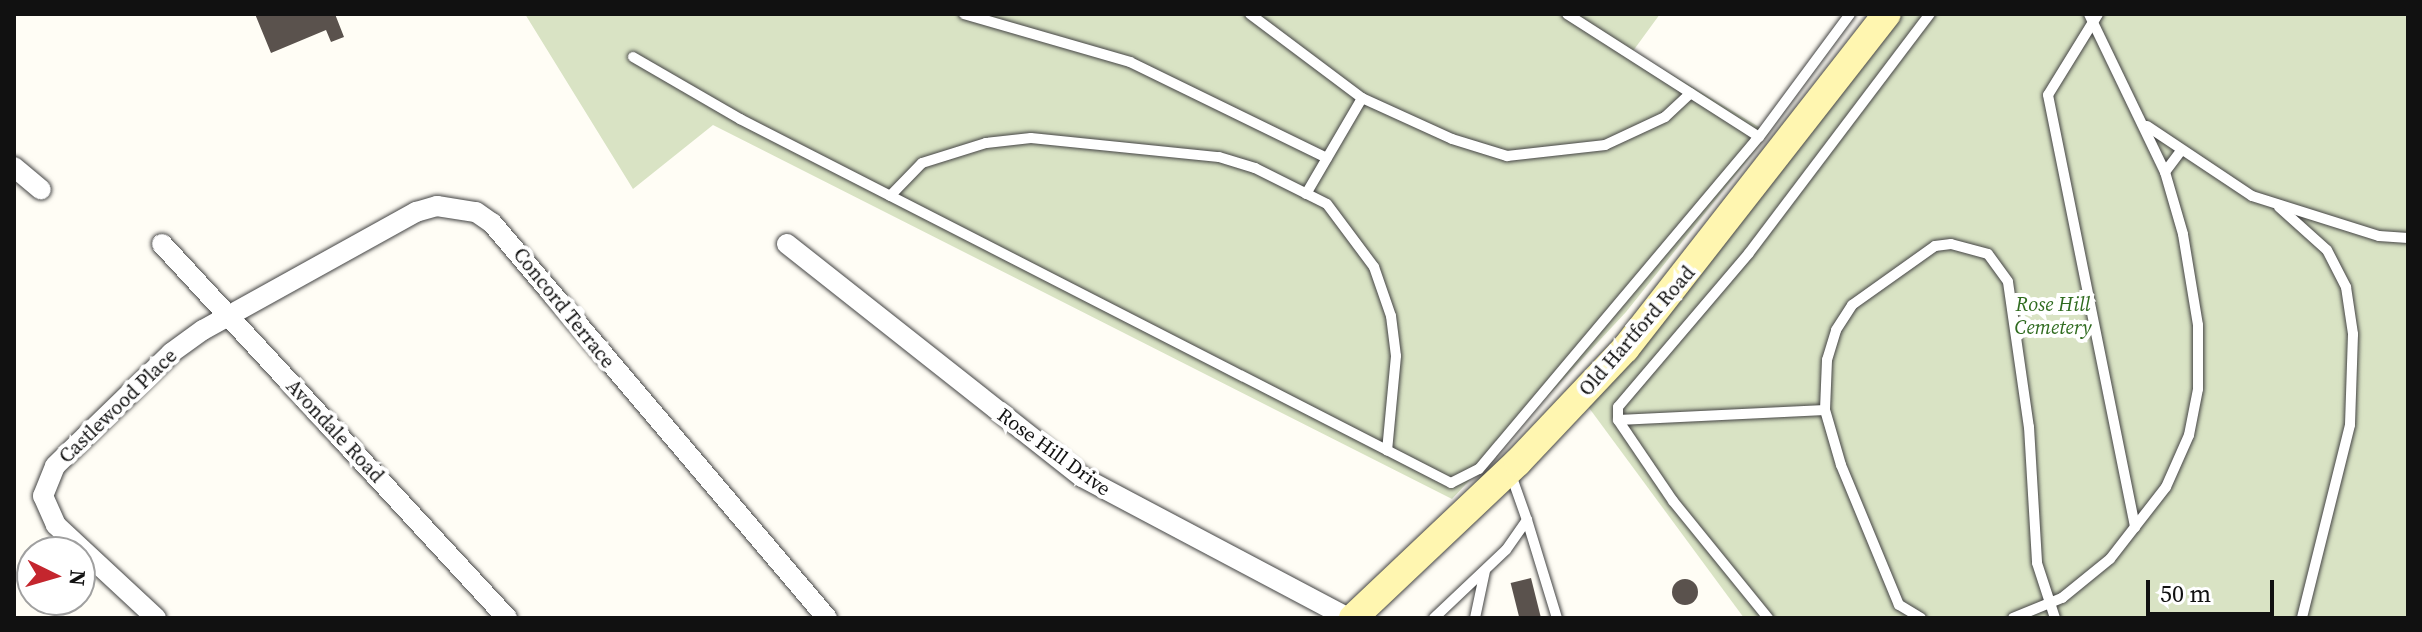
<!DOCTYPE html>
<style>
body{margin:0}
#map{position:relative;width:2422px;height:632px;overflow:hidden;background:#fffdf5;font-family:"Source Serif 4",serif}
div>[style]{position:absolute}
.cemetery>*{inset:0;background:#d9e3c4}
.building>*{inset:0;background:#5a524d;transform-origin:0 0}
.round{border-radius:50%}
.roads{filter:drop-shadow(0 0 2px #444) drop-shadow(0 0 2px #444)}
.service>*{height:10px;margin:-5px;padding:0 5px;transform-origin:5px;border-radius:5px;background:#fff}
.minor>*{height:20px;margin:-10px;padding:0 10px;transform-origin:10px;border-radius:10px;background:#fff}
.secondary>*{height:28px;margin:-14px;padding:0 14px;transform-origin:14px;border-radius:14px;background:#fff6b0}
span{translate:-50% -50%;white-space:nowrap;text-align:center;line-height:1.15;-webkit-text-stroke:8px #fff;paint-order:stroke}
.park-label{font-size:20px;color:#2f6b1f;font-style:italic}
.street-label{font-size:20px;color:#111}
.frame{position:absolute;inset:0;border:16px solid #111;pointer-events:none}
.north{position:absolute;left:16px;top:536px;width:80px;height:80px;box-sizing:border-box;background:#fff;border:2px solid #a0a0a0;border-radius:50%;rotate:95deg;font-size:22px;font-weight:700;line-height:32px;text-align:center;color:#111}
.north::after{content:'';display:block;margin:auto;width:28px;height:36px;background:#c4262e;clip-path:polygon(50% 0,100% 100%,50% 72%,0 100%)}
.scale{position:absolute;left:2146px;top:580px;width:128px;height:36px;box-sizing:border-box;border:4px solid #111;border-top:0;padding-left:10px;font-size:24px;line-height:28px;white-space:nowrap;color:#111;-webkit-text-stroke:6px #fff;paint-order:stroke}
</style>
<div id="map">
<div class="cemetery">
<i style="clip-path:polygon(525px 14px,1660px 14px,1633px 51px,1769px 133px,1626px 312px,1452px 499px,713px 125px,633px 189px)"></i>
<i style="clip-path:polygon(1887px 14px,2408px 14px,2408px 618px,1744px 618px,1581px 397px)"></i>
</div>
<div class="building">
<i style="clip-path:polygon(255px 14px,335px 14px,344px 37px,331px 42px,326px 30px,271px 53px)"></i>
<i style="left:1531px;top:578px;width:41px;height:21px;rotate:76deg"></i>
<i class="round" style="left:1672px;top:579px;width:26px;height:26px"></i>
</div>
<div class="roads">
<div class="service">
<i style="left:964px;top:14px;width:173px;rotate:16.1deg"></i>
<i style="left:1130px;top:62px;width:219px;rotate:26deg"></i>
<i style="left:1250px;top:14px;width:140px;rotate:36.9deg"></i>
<i style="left:1362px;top:98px;width:99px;rotate:24.5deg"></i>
<i style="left:1452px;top:139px;width:58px;rotate:17.2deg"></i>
<i style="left:1507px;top:156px;width:99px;rotate:-6.4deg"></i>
<i style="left:1605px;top:145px;width:66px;rotate:-25deg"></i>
<i style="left:1665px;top:117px;width:35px;rotate:-43deg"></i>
<i style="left:1567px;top:14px;width:228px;rotate:32.6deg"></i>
<i style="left:1759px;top:137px;width:153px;rotate:-53.5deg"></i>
<i style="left:2098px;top:14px;width:95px;rotate:121.7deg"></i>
<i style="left:2048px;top:95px;width:441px;rotate:78.6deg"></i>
<i style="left:633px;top:57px;width:124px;rotate:30.1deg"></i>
<i style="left:740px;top:119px;width:799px;rotate:27.11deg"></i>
<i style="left:1451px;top:483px;width:31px;rotate:-27deg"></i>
<i style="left:1479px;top:469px;width:434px;rotate:-49.9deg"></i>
<i style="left:2147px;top:126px;width:126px;rotate:33.7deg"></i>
<i style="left:2252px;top:196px;width:133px;rotate:17.5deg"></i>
<i style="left:2379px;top:236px;width:29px;rotate:4deg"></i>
<i style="left:2165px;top:172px;width:25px;rotate:-53deg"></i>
<i style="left:1306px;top:194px;width:111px;rotate:-59.7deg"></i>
<i style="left:890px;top:196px;width:46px;rotate:-45.9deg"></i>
<i style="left:922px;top:163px;width:67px;rotate:-17.4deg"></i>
<i style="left:986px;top:143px;width:45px;rotate:-6.3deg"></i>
<i style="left:1031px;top:138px;width:189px;rotate:5.8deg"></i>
<i style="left:1219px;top:157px;width:38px;rotate:17deg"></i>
<i style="left:1255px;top:168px;width:80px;rotate:26.6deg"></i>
<i style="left:1327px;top:204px;width:79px;rotate:53.3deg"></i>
<i style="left:1374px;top:267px;width:52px;rotate:70.9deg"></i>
<i style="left:1391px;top:316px;width:40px;rotate:82.9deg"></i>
<i style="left:1396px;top:356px;width:95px;rotate:95.4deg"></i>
<i style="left:2279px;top:207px;width:64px;rotate:41.9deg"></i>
<i style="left:2327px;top:250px;width:42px;rotate:62.8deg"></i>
<i style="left:2346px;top:287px;width:48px;rotate:81.5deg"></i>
<i style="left:2353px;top:334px;width:91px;rotate:91.9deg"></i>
<i style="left:2350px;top:425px;width:199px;rotate:104deg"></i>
<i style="left:1825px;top:410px;width:207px;rotate:177.2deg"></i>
<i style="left:1618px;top:420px;width:13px;rotate:-90deg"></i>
<i style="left:1618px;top:407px;width:202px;rotate:-49.6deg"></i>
<i style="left:1749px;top:253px;width:300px;rotate:-52.9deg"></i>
<i style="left:1618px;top:420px;width:98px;rotate:55.8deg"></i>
<i style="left:1673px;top:501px;width:151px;rotate:50.9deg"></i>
<i style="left:1527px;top:520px;width:102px;rotate:73deg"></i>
<i style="left:1434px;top:618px;width:99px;rotate:-43.4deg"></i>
<i style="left:1506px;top:550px;width:37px;rotate:-55deg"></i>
<i style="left:1527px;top:520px;width:51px;rotate:-109.5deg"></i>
<i style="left:1475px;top:618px;width:48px;rotate:-78deg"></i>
<i style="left:1921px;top:618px;width:26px;rotate:-149deg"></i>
<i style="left:1899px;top:605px;width:152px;rotate:-112.5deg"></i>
<i style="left:1841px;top:465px;width:57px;rotate:-106.2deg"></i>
<i style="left:1825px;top:410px;width:50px;rotate:-87.7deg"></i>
<i style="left:1827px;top:360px;width:31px;rotate:-73deg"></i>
<i style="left:1836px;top:330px;width:30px;rotate:-57deg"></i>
<i style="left:1852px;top:305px;width:102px;rotate:-35.4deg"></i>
<i style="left:1935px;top:246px;width:16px;rotate:-7deg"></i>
<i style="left:1951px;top:244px;width:38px;rotate:15deg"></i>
<i style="left:1988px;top:254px;width:34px;rotate:54deg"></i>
<i style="left:2008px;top:282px;width:147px;rotate:81.8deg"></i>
<i style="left:2029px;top:427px;width:136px;rotate:86.6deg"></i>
<i style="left:2037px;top:563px;width:58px;rotate:71.9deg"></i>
<i style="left:2013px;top:618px;width:53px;rotate:-22.2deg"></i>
<i style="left:2062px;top:598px;width:62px;rotate:-39.1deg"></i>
<i style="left:2110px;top:559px;width:91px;rotate:-52.1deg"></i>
<i style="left:2166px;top:487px;width:57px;rotate:-66.1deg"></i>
<i style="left:2189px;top:435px;width:47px;rotate:-78.9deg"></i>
<i style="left:2198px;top:389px;width:64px;rotate:-90deg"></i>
<i style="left:2198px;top:325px;width:92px;rotate:-99.4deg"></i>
<i style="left:2183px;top:234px;width:65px;rotate:-106.2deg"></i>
<i style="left:2165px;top:172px;width:175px;rotate:-115.7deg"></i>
</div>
<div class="minor">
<i style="left:14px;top:167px;width:35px;rotate:40deg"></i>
<i style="left:162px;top:244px;width:509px;rotate:47.31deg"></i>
<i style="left:787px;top:244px;width:376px;rotate:38.3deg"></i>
<i style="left:1082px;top:477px;width:301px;rotate:27.9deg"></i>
<i style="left:156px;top:618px;width:137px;rotate:-137.1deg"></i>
<i style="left:56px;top:525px;width:32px;rotate:-114deg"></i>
<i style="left:43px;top:496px;width:32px;rotate:-68deg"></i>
<i style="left:55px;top:466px;width:162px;rotate:-44.2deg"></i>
<i style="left:171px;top:353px;width:39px;rotate:-36deg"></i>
<i style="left:203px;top:330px;width:244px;rotate:-29deg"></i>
<i style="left:416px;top:212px;width:22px;rotate:-16deg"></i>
<i style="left:437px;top:206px;width:39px;rotate:9deg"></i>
<i style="left:476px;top:212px;width:19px;rotate:35deg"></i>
<i style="left:492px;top:223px;width:518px;rotate:49.7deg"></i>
</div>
<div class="secondary">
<i style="left:1353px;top:618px;width:227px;rotate:-43.4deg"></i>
<i style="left:1518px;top:462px;width:156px;rotate:-46.6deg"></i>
<i style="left:1625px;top:349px;width:425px;rotate:-52deg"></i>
</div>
</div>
<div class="park-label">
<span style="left:2053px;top:316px">Rose Hill<br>Cemetery</span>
</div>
<div class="street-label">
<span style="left:564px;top:308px;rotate:51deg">Concord Terrace</span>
<span style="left:1637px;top:331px;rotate:-49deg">Old Hartford Road</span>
<span style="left:118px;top:406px;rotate:-44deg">Castlewood Place</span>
<span style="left:335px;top:431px;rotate:47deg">Avondale Road</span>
<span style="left:1054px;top:452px;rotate:36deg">Rose Hill Drive</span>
</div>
<div class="frame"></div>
<div class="north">N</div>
<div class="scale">50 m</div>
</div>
